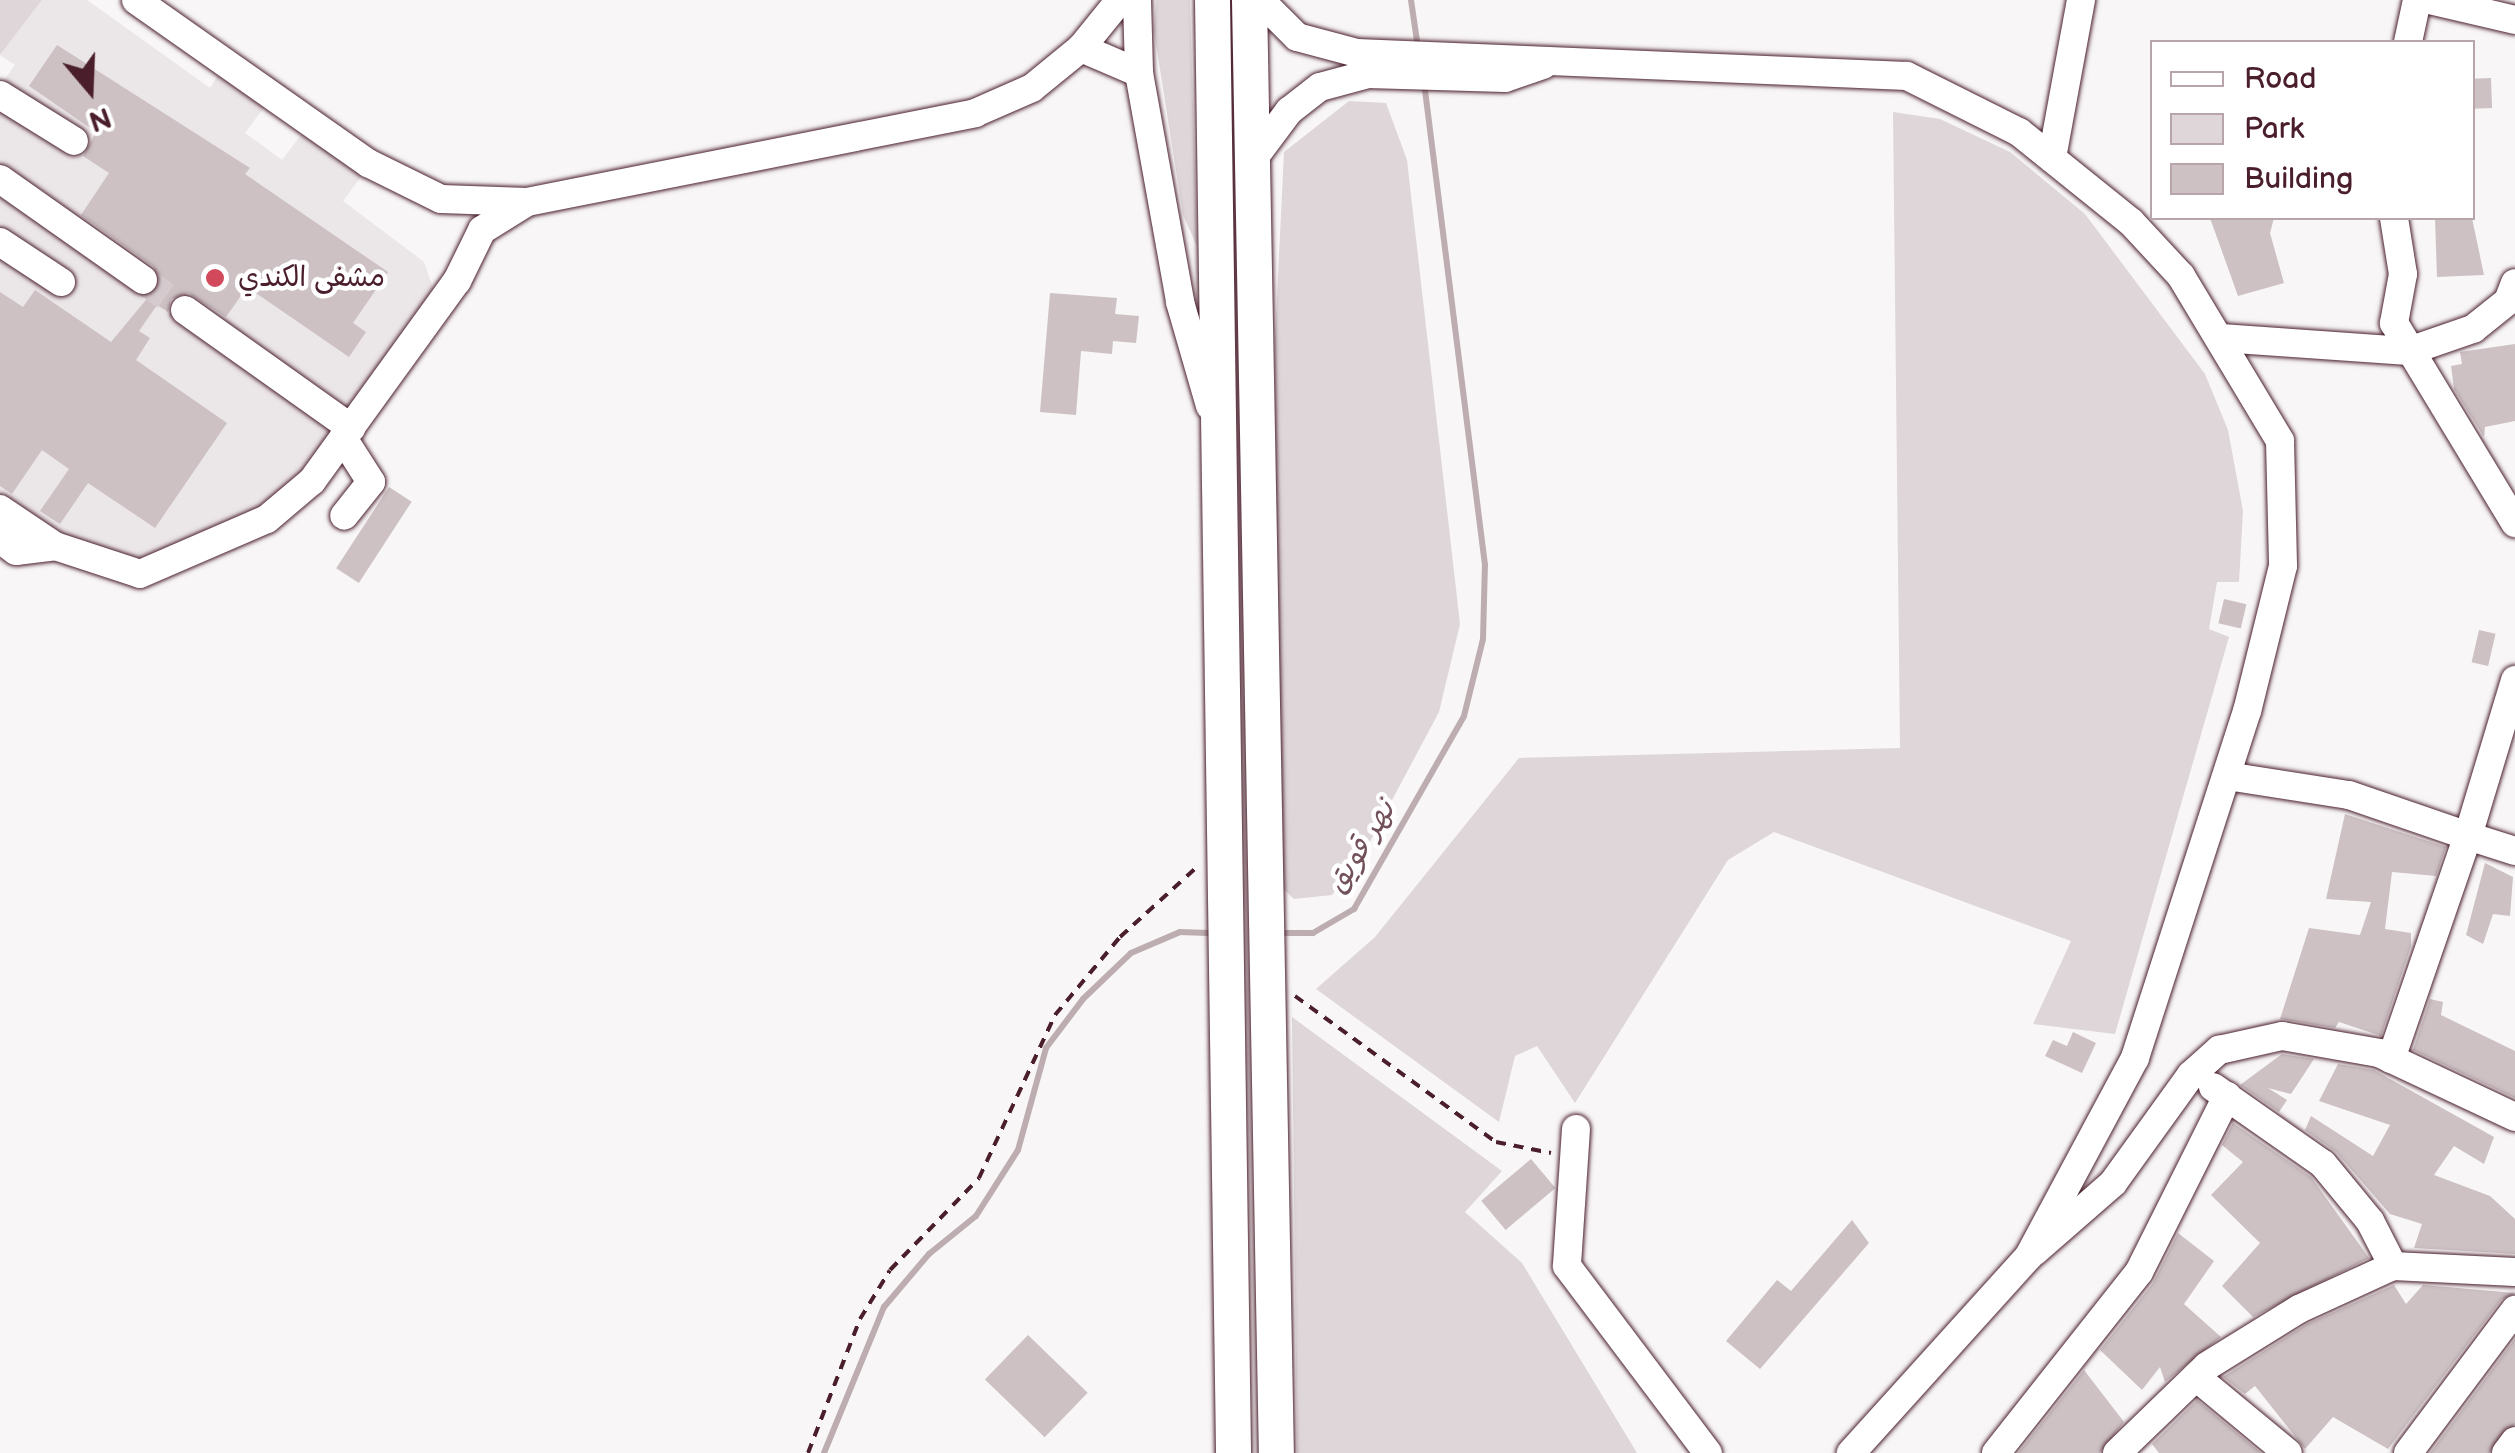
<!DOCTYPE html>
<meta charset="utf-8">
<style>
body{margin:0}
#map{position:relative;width:2515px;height:1453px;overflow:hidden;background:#f8f6f7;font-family:"Balsamiq Sans","Playpen Sans Arabic",sans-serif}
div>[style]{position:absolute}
.built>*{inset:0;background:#ebe6e8}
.green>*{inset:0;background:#ded6d9}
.stream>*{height:6px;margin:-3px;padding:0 3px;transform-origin:3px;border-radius:3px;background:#bdadb0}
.building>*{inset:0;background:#cdc1c4;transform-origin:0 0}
.minor-tunnel>*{height:28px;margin-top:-14px;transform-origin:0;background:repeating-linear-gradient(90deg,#d5cbce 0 28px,transparent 0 42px)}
.path>*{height:4px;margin-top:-2px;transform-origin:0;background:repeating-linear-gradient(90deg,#4a1f2b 0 10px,transparent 0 18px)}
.roads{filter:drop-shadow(0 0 2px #4a1f2b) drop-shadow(0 0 2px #4a1f2b)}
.minor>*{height:28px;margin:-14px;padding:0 14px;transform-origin:14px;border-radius:14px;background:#fff}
.major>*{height:35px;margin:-17.5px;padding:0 17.5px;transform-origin:17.5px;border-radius:17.5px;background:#fff}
.dots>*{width:28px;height:28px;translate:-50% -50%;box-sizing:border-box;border:5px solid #fff;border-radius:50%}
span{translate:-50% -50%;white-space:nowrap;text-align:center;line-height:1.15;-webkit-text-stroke:9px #fff;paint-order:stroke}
.poi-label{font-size:28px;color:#4a1f2b}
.left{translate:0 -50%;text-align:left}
.water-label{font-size:30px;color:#72515a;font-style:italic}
.legend{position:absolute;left:2150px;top:40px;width:325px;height:180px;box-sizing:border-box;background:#fff;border:2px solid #b7a5aa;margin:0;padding:12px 18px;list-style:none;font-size:30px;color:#4a1f2b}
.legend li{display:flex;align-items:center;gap:20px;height:50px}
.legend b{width:50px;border:2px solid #b7a5aa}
.north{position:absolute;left:40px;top:40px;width:100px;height:100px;-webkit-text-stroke:8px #fff;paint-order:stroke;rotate:161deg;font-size:28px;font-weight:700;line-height:40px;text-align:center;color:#4a1f2b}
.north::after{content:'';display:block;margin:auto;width:35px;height:45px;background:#4a1f2b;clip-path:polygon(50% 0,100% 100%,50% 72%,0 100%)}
</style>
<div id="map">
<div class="built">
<i style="clip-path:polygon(42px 0,87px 0,210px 88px,219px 73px,265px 106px,245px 133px,282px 160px,304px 131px,363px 174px,343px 201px,424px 262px,435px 294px,305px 473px,255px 512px,130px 563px,41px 525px,0 496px,0 86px,15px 65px,0 55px)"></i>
</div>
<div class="green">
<i style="clip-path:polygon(0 0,42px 0,0 55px)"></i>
<i style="clip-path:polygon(1156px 0,1190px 0,1197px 246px,1183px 215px,1154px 31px)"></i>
<i style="clip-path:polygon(1349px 101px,1386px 103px,1407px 160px,1460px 624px,1439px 712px,1358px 864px,1332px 895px,1294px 899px,1277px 883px,1275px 339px,1284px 152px)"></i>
<i style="clip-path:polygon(1893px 112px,1940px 119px,2010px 152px,2085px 214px,2205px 374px,2228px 430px,2243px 511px,2239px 582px,2217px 582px,2209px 629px,2229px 637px,2115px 1034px,2033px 1024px,2071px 941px,1774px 832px,1728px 860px,1575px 1103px,1537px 1046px,1515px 1056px,1499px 1122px,1316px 989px,1375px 937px,1519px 758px,1900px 748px)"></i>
<i style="clip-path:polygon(1292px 1017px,1502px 1171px,1465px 1212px,1522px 1263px,1637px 1453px,1297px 1453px)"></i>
</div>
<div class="stream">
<i style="left:1411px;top:0;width:49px;rotate:81.7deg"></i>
<i style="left:1277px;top:933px;width:36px"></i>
<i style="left:1313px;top:933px;width:48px;rotate:-30.3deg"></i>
<i style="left:1354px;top:909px;width:222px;rotate:-60.3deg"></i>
<i style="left:1464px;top:716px;width:79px;rotate:-76.1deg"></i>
<i style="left:1483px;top:639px;width:74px;rotate:-88.5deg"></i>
<i style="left:1485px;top:565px;width:484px;rotate:-97.2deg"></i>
<i style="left:824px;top:1453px;width:158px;rotate:-67.7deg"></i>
<i style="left:884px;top:1307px;width:70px;rotate:-49.7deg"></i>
<i style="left:929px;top:1254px;width:60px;rotate:-39deg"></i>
<i style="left:976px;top:1216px;width:78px;rotate:-57.5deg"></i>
<i style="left:1018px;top:1150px;width:106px;rotate:-74.6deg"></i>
<i style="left:1046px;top:1048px;width:61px;rotate:-52.9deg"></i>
<i style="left:1083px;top:999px;width:66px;rotate:-43.8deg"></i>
<i style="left:1131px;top:953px;width:53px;rotate:-23.2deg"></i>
<i style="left:1180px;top:932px;width:35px;rotate:2deg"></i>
</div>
<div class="building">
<i style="clip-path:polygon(57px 45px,250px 168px,245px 174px,388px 272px,353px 323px,366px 332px,349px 357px,247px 287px,226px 317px,188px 293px,171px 299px,168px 312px,157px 305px,139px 331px,150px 338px,136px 360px,227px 423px,155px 528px,88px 483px,60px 524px,40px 511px,69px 469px,42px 450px,12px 494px,0 486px,0 292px,23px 307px,35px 290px,111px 342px,160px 283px,153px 266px,81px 215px,109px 173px,83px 156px,96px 132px,29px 86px)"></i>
<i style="left:2491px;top:78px;width:30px;height:19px;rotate:88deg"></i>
<i style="clip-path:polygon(2210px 218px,2274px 218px,2270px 233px,2284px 283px,2238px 296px)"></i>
<i style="clip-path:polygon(2435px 218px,2472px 218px,2484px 275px,2437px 277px)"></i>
<i style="clip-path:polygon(1050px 293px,1117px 298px,1115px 314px,1139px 316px,1136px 343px,1113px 341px,1112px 354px,1081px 351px,1076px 415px,1040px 412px)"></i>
<i style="clip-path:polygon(2515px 344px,2515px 421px,2485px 427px,2484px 437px,2454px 389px,2451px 366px,2462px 364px,2460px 352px)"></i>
<i style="left:389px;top:487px;width:27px;height:97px;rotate:33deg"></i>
<i style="left:2224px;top:599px;width:23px;height:25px;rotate:13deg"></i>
<i style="left:2479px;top:630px;width:17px;height:33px;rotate:13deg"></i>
<i style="clip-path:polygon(2345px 814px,2446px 847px,2436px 876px,2392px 872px,2385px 929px,2411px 933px,2411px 946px,2381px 1036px,2339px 1022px,2335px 1028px,2280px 1019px,2309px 928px,2360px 935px,2371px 902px,2326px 899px)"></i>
<i style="clip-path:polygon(2485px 863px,2513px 877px,2510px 916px,2493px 914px,2483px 944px,2466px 935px)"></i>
<i style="clip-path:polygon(2430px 999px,2443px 1002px,2441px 1015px,2515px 1051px,2515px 1098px,2413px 1050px)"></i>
<i style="clip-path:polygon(2073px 1032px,2096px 1043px,2082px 1073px,2045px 1056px,2053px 1040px,2067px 1046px)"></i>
<i style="clip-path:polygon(2282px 1054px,2314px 1059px,2291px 1094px,2268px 1088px,2287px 1100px,2279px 1112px,2240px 1085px)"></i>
<i style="clip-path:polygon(2338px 1064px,2374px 1070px,2494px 1137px,2484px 1164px,2454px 1146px,2434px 1175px,2490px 1196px,2515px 1219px,2515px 1254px,2414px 1248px,2422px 1224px,2390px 1214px,2336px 1152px,2305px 1130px,2311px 1116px,2373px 1156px,2390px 1125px,2319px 1101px)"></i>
<i style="clip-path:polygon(2233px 1123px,2311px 1177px,2369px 1258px,2253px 1317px,2222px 1286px,2260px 1243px,2211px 1195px,2243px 1162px,2222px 1145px)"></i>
<i style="left:1531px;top:1159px;width:38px;height:65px;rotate:50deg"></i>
<i style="clip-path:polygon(1852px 1220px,1869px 1243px,1760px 1369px,1726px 1341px,1777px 1280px,1791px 1291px)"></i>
<i style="clip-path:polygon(2178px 1233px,2214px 1261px,2184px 1304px,2221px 1337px,2165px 1382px,2160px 1367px,2142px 1390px,2100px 1350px,2153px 1283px)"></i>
<i style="clip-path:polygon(2394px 1285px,2406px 1304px,2423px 1285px,2515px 1293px,2501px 1300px,2388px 1449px,2333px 1417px,2305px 1449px,2255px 1386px,2245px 1394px,2223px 1377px,2307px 1324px)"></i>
<i style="left:1028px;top:1335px;width:83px;height:62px;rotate:44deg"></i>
<i style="clip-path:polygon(2515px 1339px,2515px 1424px,2489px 1453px,2430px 1453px)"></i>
<i style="clip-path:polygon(2084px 1370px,2124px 1422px,2100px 1453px,2018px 1453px)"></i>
<i style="clip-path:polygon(2197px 1400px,2261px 1453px,2159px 1453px,2152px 1444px)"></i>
</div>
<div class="minor-tunnel">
<i style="left:143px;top:280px;width:52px;rotate:35.5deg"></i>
</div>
<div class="path">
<i style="left:1295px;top:996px;width:248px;rotate:36deg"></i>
<i style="left:1496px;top:1142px;width:56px;rotate:11.3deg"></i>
<i style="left:808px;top:1453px;width:144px;rotate:-68.8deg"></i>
<i style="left:860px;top:1319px;width:57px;rotate:-58.5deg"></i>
<i style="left:890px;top:1270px;width:128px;rotate:-45.9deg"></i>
<i style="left:979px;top:1178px;width:180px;rotate:-65deg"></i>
<i style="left:1055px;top:1015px;width:102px;rotate:-50.2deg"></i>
<i style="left:1120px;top:937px;width:104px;rotate:-42.3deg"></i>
</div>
<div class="roads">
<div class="minor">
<i style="left:136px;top:0;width:284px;rotate:35.1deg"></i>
<i style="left:368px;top:163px;width:81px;rotate:26.3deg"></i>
<i style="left:441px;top:199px;width:86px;rotate:2deg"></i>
<i style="left:527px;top:202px;width:457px;rotate:-11.2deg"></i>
<i style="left:975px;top:113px;width:62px;rotate:-23.7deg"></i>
<i style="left:1032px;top:88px;width:63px;rotate:-39.2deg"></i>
<i style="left:1081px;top:48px;width:62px;rotate:-50.9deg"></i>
<i style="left:1137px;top:0;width:73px;rotate:88.4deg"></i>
<i style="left:1139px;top:73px;width:233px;rotate:79.8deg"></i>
<i style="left:1180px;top:302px;width:108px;rotate:73.9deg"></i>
<i style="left:1260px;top:0;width:52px;rotate:45deg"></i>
<i style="left:1297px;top:37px;width:62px;rotate:14.9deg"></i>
<i style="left:1357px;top:53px;width:550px;rotate:2.39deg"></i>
<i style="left:1907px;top:76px;width:125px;rotate:26.6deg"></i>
<i style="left:2019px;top:132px;width:144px;rotate:38.8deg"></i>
<i style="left:2131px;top:222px;width:74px;rotate:47.2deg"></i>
<i style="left:2181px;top:276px;width:192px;rotate:59deg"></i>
<i style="left:2280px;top:441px;width:125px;rotate:88.6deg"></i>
<i style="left:2283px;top:566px;width:149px;rotate:103.9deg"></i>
<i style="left:2247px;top:711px;width:365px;rotate:107.9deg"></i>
<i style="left:2135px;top:1058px;width:225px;rotate:118.2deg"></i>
<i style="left:2029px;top:1256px;width:266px;rotate:132.1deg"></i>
<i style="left:2430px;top:0;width:87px;rotate:13.2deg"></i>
<i style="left:2408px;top:42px;width:43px;rotate:-77.9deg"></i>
<i style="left:1081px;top:48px;width:63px;rotate:23.3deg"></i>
<i style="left:0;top:95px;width:87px;rotate:31.9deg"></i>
<i style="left:2052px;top:158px;width:161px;rotate:-79.6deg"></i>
<i style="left:1251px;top:162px;width:64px;rotate:-53.3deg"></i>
<i style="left:1289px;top:111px;width:39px;rotate:-38deg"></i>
<i style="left:1320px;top:87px;width:50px;rotate:-15.2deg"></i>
<i style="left:1368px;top:74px;width:137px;rotate:1.7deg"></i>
<i style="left:1505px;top:78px;width:40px;rotate:-18.9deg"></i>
<i style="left:0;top:179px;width:175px;rotate:35.2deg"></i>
<i style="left:2394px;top:218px;width:57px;rotate:80.9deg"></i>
<i style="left:2403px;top:274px;width:50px;rotate:100.4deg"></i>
<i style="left:2394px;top:323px;width:234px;rotate:58.8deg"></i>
<i style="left:0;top:242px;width:73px;rotate:33.3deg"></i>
<i style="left:185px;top:310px;width:204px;rotate:35.4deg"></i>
<i style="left:2221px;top:338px;width:188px;rotate:4deg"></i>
<i style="left:2409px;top:351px;width:68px;rotate:-19deg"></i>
<i style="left:2473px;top:329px;width:45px;rotate:-38.7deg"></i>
<i style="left:2508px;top:301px;width:19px;rotate:-69deg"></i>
<i style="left:343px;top:438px;width:52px;rotate:57.5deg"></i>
<i style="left:371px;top:482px;width:43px;rotate:128.5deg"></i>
<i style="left:0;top:509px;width:66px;rotate:33.9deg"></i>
<i style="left:55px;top:546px;width:89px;rotate:18.2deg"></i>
<i style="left:140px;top:574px;width:138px;rotate:-23.4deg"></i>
<i style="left:267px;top:519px;width:59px;rotate:-40.2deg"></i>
<i style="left:312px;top:481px;width:247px;rotate:-54.1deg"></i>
<i style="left:457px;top:281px;width:57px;rotate:-63.9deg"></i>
<i style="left:482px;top:230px;width:53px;rotate:-31.9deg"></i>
<i style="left:0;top:539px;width:20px;rotate:37deg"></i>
<i style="left:16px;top:551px;width:39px;rotate:-7deg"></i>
<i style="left:2227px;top:776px;width:123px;rotate:8.9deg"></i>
<i style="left:2349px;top:795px;width:126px;rotate:19deg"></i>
<i style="left:2468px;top:836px;width:163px;rotate:-73.2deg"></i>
<i style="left:2391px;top:1059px;width:236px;rotate:-71deg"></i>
<i style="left:2468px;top:836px;width:49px;rotate:17.7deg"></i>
<i style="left:2213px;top:1087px;width:134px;rotate:35deg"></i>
<i style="left:2323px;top:1164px;width:74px;rotate:50.5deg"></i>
<i style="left:2370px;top:1221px;width:51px;rotate:62.9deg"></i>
<i style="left:1576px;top:1129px;width:137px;rotate:93.8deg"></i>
<i style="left:1567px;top:1266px;width:234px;rotate:53deg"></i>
<i style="left:2034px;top:1252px;width:105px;rotate:-41.1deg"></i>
<i style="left:2113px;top:1183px;width:133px;rotate:-54.2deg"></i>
<i style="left:2191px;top:1075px;width:38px;rotate:-42deg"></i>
<i style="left:2219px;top:1050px;width:65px;rotate:-12.5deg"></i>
<i style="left:2282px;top:1036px;width:98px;rotate:9.9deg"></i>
<i style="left:2379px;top:1053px;width:150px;rotate:25.2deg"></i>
<i style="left:2196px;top:1377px;width:119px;rotate:39.6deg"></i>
<i style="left:1996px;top:1453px;width:231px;rotate:-51.7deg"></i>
<i style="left:2139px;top:1272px;width:197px;rotate:-63.4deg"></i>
<i style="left:2117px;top:1453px;width:125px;rotate:-44deg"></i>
<i style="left:2207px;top:1366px;width:108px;rotate:-31.8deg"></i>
<i style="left:2299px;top:1309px;width:103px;rotate:-24.6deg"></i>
<i style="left:2393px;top:1266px;width:122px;rotate:2.8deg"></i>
<i style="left:2408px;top:1453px;width:179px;rotate:-53.2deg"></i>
<i style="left:2506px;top:1453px;width:15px;rotate:-53deg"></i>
</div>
<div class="major">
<i style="left:1212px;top:0;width:1453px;rotate:89.17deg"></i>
<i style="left:1249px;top:0;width:1453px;rotate:88.94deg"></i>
</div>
</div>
<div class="dots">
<i style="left:215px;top:278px;background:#d1495b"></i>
</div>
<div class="poi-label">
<span class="left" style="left:238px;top:278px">مشفى الكندي</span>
</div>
<div class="water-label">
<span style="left:1361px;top:847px;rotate:-58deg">نهر قويق</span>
</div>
<ul class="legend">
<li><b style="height:12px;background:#fff"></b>Road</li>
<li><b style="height:28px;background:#ded6d9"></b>Park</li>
<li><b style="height:28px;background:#cdc1c4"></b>Building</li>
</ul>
<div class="north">N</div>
</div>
